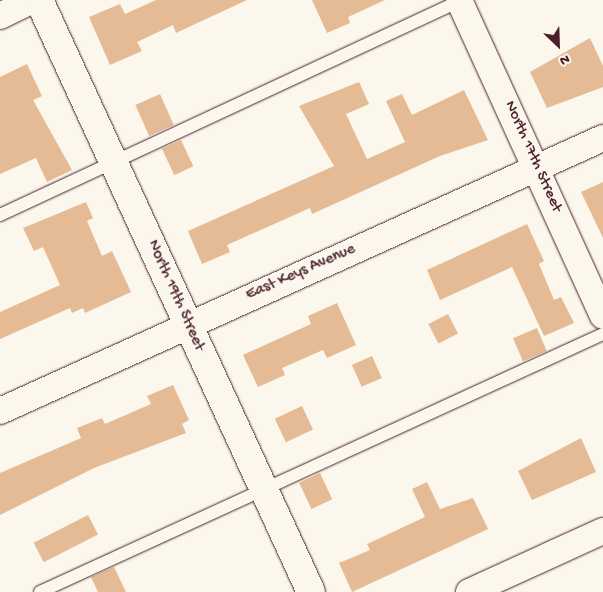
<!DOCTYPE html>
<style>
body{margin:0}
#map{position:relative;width:603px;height:592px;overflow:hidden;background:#fbf7ec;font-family:"Gochi Hand",sans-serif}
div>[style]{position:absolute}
.building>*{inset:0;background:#e4bb95;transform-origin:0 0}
.roads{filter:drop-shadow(0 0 1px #4a1f2b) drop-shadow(0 0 1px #4a1f2b)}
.lane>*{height:12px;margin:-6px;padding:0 6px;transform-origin:6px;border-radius:6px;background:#fbf7ec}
.street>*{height:26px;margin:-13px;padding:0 13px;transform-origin:13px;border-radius:13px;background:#fbf7ec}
.secondary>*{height:28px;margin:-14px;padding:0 14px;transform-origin:14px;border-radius:14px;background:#fbf7ec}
span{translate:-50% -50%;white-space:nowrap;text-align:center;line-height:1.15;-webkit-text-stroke:4.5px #fbf7ec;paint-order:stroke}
.street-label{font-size:16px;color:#4a1f2b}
.north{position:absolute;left:533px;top:20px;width:50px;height:50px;-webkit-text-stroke:4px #fbf7ec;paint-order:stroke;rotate:156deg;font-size:14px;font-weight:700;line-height:20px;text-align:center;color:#4a1f2b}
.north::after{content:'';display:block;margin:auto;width:18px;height:22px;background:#4a1f2b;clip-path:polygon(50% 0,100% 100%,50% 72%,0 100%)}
</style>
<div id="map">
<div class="building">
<i style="clip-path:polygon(156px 0,247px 0,176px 33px,173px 25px,137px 42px,142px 51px,110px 65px,89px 17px,120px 4px,125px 14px)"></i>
<i style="clip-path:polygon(312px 0,385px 0,348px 17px,350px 23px,327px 33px)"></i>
<i style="clip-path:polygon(590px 38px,603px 66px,603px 87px,547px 108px,530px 72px)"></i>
<i style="clip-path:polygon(27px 64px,42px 96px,33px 100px,72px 170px,47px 182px,36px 158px,0 174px,0 77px)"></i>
<i style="clip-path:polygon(359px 82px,369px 104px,346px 114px,367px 159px,405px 142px,386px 101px,402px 94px,412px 115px,464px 90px,488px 140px,440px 156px,312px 214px,310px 208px,227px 245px,230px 252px,202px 264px,188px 231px,334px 166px,299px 106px)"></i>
<i style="left:160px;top:94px;width:34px;height:27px;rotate:66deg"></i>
<i style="left:181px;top:140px;width:29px;height:21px;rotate:65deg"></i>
<i style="clip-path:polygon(603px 182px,603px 238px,581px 192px)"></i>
<i style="clip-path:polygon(86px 202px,93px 218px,87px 221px,102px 256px,112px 251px,131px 292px,85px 313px,83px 308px,72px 313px,70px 308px,0 339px,0 312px,60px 285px,43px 247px,34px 251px,23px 228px)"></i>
<i style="clip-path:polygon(527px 224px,544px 261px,539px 264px,554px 300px,561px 297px,574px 323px,544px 336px,512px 267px,440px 300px,427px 270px)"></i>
<i style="clip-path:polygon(337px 303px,356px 345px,327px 358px,323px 350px,282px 368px,285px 375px,258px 387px,243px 355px,311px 324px,308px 316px)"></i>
<i style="left:448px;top:314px;width:22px;height:22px;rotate:63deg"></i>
<i style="left:537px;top:328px;width:25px;height:26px;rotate:67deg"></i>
<i style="left:372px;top:356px;width:24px;height:22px;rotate:66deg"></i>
<i style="clip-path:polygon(173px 385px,189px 420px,182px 424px,186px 433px,94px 468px,0 515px,0 473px,81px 438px,77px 428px,102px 418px,105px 424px,151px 404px,147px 396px)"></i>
<i style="left:302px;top:406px;width:26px;height:30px;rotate:65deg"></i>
<i style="clip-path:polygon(581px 438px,596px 472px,532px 500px,518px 471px)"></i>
<i style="left:320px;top:473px;width:29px;height:23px;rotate:65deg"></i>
<i style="clip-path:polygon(427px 482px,440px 509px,473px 498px,488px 529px,352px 592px,339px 563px,370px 550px,367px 544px,425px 517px,412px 489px)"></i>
<i style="left:88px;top:515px;width:22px;height:61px;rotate:63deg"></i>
<i style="clip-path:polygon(114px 567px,126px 592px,98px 592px,91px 577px)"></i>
</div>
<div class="roads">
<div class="lane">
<i style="left:0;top:215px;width:510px;rotate:-24.96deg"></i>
<i style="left:40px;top:592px;width:619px;rotate:-24.62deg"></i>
</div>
<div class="street">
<i style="left:459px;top:0;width:347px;rotate:65.5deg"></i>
<i style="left:0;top:16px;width:37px;rotate:-26deg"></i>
<i style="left:0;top:411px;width:662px;rotate:-24.36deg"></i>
<i style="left:469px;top:592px;width:147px;rotate:-24.5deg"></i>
</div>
<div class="secondary">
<i style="left:39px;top:0;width:651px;rotate:65.32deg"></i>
</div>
</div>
<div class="street-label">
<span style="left:532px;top:157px;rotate:66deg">North 17th Street</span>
<span style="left:301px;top:273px;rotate:-24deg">East Keys Avenue</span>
<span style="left:175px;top:296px;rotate:66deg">North 19th Street</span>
</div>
<div class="north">N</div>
</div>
